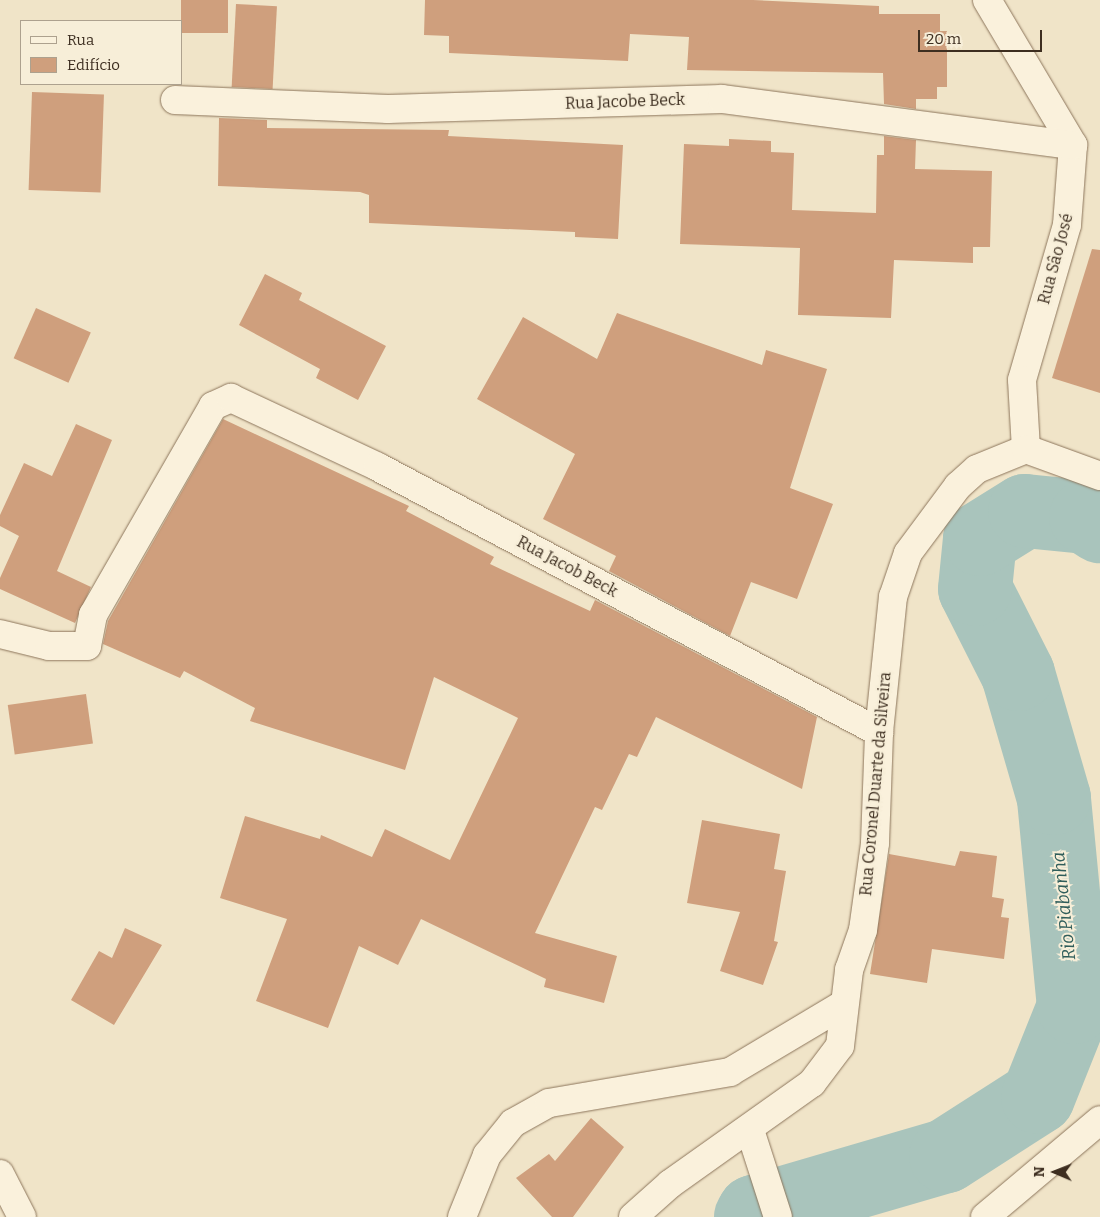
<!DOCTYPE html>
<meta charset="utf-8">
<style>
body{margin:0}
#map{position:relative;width:1100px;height:1217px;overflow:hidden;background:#f0e4c8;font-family:Bitter,serif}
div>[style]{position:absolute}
.river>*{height:74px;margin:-37px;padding:0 37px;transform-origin:37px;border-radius:37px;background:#a9c4bc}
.building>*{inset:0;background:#cf9f7d;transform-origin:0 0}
.roads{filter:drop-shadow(0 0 1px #8d765c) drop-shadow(0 0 1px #8d765c)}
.minor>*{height:28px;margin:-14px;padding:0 14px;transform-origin:14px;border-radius:14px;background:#faf1dc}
span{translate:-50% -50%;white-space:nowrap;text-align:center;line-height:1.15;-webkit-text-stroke:4px #f7eed8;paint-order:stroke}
.street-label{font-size:16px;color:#3d2e20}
.water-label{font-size:18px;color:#2f5d5a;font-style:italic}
.legend{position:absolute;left:20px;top:20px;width:162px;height:65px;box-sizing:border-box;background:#f7eed8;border:1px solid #ada18e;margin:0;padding:6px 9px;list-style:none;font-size:15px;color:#3d2e20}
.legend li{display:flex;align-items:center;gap:10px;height:25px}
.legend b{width:25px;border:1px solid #ada18e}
.north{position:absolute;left:1030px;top:1147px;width:50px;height:50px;-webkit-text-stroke:4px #f7eed8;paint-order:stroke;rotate:271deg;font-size:14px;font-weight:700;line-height:20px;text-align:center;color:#3d2e20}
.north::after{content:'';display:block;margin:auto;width:18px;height:22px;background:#3d2e20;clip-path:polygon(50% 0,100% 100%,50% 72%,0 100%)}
.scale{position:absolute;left:918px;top:30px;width:124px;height:22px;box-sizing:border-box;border:2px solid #3d2e20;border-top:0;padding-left:6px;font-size:15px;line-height:18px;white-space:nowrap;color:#3d2e20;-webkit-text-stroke:4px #f7eed8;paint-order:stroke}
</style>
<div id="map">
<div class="river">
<i style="left:751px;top:1217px;width:6px;rotate:-59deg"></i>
<i style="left:754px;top:1212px;width:200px;rotate:-16.3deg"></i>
<i style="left:946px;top:1156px;width:109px;rotate:-32.7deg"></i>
<i style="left:1038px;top:1097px;width:97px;rotate:-68.2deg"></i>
<i style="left:1074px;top:1007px;width:210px;rotate:-95.5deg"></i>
<i style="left:1054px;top:798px;width:129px;rotate:-106.2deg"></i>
<i style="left:1018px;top:674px;width:95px;rotate:-116.8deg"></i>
<i style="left:975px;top:589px;width:50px;rotate:-84.3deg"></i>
<i style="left:980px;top:539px;width:53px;rotate:-31.9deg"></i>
<i style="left:1025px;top:511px;width:61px;rotate:5.6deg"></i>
<i style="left:1086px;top:517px;width:17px;rotate:33deg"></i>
</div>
<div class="building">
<i style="left:181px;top:0;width:47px;height:33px"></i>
<i style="clip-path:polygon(425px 0,753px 0,879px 6px,879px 14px,940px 14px,940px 31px,947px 31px,947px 87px,937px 87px,937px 99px,916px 99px,916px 109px,884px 104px,883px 73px,687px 70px,689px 37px,630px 34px,628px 61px,449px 53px,449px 36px,424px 35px)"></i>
<i style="left:236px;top:4px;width:41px;height:83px;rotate:3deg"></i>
<i style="left:32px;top:92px;width:72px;height:98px;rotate:2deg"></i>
<i style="clip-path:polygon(219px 118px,267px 120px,267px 128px,449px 130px,448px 136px,623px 145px,618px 239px,575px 237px,575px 232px,369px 223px,369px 195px,360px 192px,218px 186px)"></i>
<i style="clip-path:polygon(884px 136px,916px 140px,915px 169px,992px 171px,990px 247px,973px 247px,973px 263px,894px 260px,891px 318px,798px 315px,800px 248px,680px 244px,684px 144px,729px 146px,729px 139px,771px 141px,771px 152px,794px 153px,792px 210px,876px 213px,877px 155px,884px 155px)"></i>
<i style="clip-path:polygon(1092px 249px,1100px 250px,1100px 393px,1052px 378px)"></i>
<i style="clip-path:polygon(265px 274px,302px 293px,299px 300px,386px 346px,358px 400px,316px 378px,320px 369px,239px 325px)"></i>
<i style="left:36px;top:308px;width:60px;height:55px;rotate:24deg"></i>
<i style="clip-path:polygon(617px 313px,762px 365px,766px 350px,827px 369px,790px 488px,833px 504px,797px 599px,751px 582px,730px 636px,609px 571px,616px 556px,543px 519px,575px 454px,477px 399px,523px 317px,597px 359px)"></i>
<i style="clip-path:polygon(223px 419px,409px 506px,406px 511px,494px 557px,490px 564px,590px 611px,595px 600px,817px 717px,802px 789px,656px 717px,637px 757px,629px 754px,602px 810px,595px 807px,535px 933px,617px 956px,604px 1003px,544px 987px,546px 979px,421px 919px,398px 965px,359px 946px,328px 1028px,256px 1001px,287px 919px,220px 898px,245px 816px,320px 839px,321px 835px,372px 857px,385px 829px,450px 860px,518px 718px,434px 677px,405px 770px,250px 721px,255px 708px,184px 671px,180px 678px,103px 644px,108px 621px)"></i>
<i style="clip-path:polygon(76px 424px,112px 440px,57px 571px,91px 587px,75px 623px,0 589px,0 578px,19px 536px,0 526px,0 515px,24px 463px,52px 476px)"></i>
<i style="left:86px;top:694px;width:50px;height:79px;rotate:82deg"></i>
<i style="clip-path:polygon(702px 820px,780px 834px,774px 869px,786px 871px,774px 941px,778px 942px,763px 985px,720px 971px,740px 912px,687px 903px)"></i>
<i style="clip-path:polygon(960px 851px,997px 856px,992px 897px,1004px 899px,1001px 917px,1009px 918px,1004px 959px,932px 949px,927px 983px,870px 974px,889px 854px,955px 866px)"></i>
<i style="clip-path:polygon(125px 928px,162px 945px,114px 1025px,71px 1000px,99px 951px,112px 958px)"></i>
<i style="clip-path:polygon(591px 1118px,624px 1147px,573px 1217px,552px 1217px,516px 1178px,549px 1154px,555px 1161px)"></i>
</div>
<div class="roads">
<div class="minor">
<i style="left:987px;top:0;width:169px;rotate:59.3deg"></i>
<i style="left:1073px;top:145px;width:80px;rotate:94.3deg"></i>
<i style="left:1067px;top:225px;width:161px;rotate:106.2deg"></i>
<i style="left:1022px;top:380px;width:69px;rotate:86.7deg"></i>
<i style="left:175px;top:100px;width:213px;rotate:2.4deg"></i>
<i style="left:388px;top:109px;width:334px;rotate:-1.7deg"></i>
<i style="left:722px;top:99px;width:354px;rotate:7.5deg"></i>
<i style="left:0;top:634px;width:50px;rotate:13.8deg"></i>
<i style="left:49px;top:646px;width:38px"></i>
<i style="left:87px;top:646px;width:32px;rotate:-79deg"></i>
<i style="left:93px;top:615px;width:241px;rotate:-60.1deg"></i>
<i style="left:213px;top:406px;width:20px;rotate:-24deg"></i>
<i style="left:231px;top:398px;width:162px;rotate:25.1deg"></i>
<i style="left:378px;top:467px;width:567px;rotate:27.88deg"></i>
<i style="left:750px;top:1130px;width:91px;rotate:72.2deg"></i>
<i style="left:0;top:1174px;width:48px;rotate:62.9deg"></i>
<i style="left:462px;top:1217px;width:67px;rotate:-68deg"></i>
<i style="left:487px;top:1155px;width:41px;rotate:-50.9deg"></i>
<i style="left:513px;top:1123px;width:41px;rotate:-29.1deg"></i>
<i style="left:549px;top:1103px;width:184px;rotate:-9.7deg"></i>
<i style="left:730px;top:1072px;width:133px;rotate:-30.8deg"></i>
<i style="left:633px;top:1217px;width:50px;rotate:-41.7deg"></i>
<i style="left:670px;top:1184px;width:174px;rotate:-35.4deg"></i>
<i style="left:812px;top:1083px;width:46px;rotate:-52.9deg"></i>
<i style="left:840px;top:1046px;width:77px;rotate:-83.2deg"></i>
<i style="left:849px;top:970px;width:42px;rotate:-70.7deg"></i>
<i style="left:863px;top:930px;width:88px;rotate:-82.1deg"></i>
<i style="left:875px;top:843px;width:111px;rotate:-87.9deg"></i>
<i style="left:879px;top:732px;width:136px;rotate:-84.1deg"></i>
<i style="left:893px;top:597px;width:46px;rotate:-71.2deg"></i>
<i style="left:908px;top:553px;width:84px;rotate:-53.3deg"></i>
<i style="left:958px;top:486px;width:25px;rotate:-42deg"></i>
<i style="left:977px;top:469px;width:53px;rotate:-22.2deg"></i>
<i style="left:1026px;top:449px;width:79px;rotate:20deg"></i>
<i style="left:985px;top:1217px;width:150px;rotate:-40.1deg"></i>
</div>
</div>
<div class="street-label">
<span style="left:625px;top:102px;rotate:-2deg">Rua Jacobe Beck</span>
<span style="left:1056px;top:259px;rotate:-75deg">Rua Sâo José</span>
<span style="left:567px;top:567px;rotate:28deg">Rua Jacob Beck</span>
<span style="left:876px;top:784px;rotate:-85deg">Rua Coronel Duarte da Silveira</span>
</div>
<div class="water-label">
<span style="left:1064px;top:906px;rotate:-96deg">Rio Piabanha</span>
</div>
<ul class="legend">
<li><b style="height:6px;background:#faf1dc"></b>Rua</li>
<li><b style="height:14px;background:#cf9f7d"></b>Edifício</li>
</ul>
<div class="north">N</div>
<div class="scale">20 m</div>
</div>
